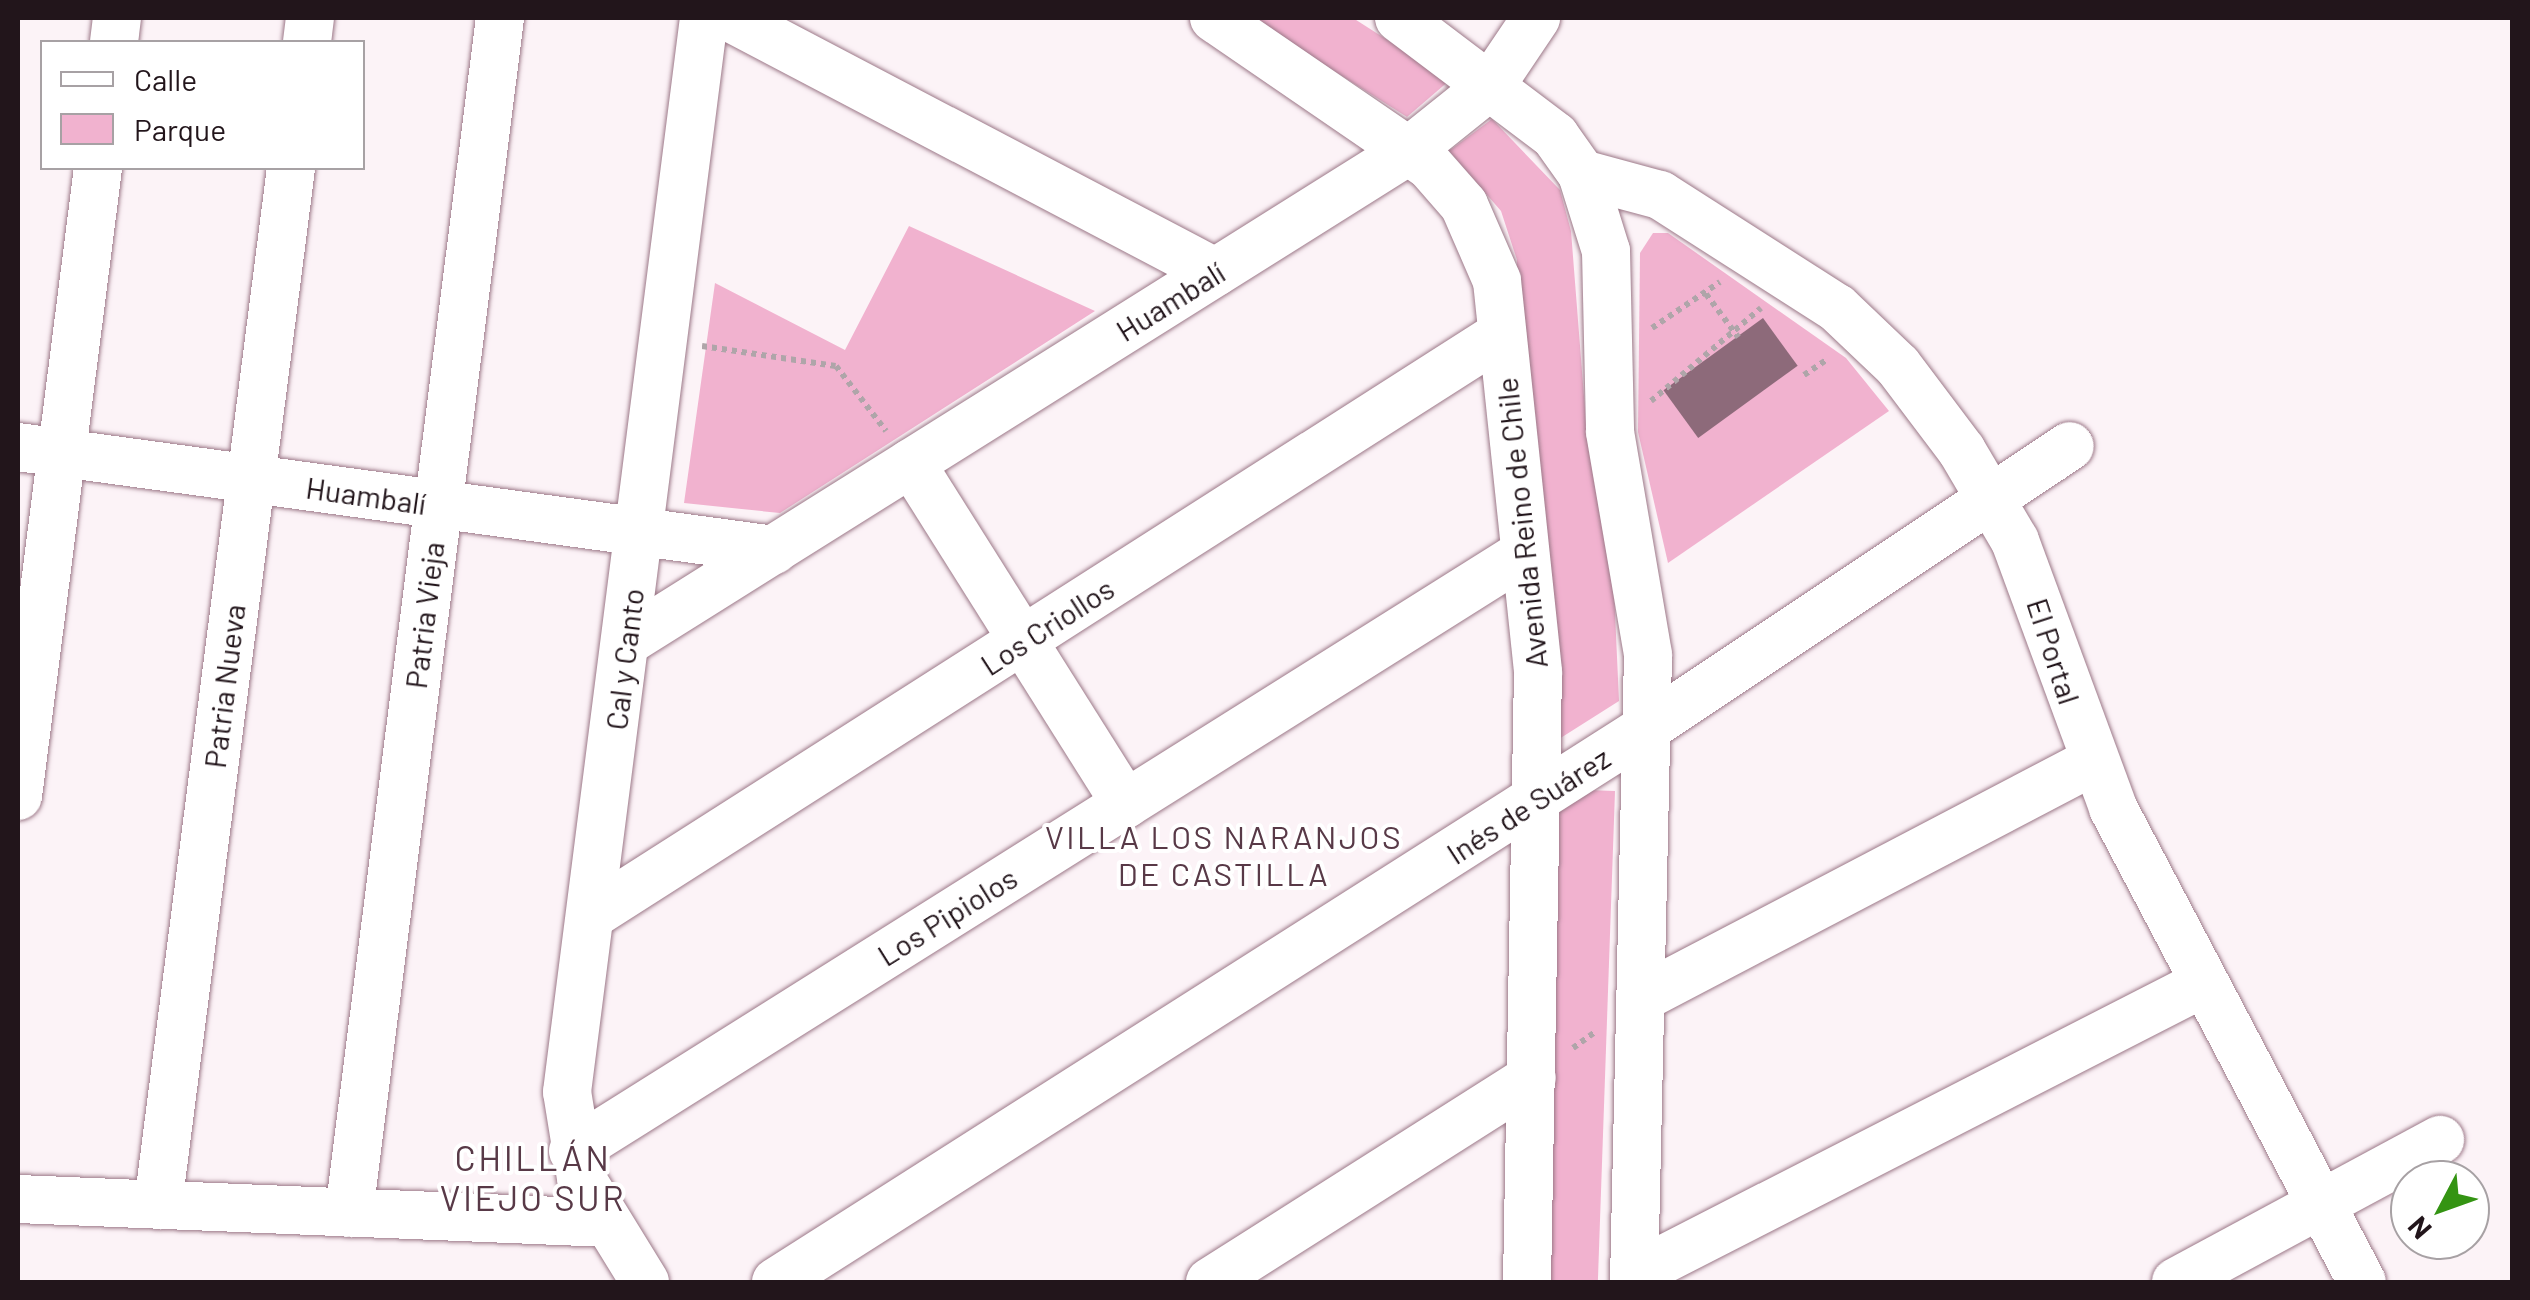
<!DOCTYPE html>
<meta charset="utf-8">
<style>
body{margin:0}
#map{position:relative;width:2530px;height:1300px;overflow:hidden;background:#fcf3f7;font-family:Barlow,sans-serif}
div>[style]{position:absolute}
.green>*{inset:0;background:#f1b2cf;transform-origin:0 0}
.building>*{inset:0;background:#8d6a7a;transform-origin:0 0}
.path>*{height:6px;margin-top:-3px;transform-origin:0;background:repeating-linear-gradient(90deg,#afa5a9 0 5px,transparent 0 10px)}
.roads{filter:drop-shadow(0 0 2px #9c7888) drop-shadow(0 0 2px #9c7888)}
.minor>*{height:48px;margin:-24px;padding:0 24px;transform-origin:24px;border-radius:24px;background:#fff}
span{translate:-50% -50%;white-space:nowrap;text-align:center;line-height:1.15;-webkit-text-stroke:8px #fff;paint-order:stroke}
.street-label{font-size:30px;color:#22151b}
.neighbourhood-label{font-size:32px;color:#583947;letter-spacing:2.5px}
.quarter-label{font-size:35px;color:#583947;letter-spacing:2.5px}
.frame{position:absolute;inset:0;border:20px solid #22151b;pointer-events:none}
.legend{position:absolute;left:40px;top:40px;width:325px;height:130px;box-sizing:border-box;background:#fff;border:2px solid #a7a1a4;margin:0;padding:12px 18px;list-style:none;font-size:30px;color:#22151b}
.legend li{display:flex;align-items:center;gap:20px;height:50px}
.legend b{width:50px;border:2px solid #a7a1a4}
.north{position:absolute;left:2390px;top:1160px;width:100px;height:100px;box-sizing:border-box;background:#fff;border:2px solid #a7a1a4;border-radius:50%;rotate:229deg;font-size:28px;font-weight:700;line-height:40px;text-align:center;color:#22151b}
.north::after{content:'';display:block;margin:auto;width:35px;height:45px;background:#349413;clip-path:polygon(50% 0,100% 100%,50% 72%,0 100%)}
</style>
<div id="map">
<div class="green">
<i style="clip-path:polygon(1250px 18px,1353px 18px,1450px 80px,1407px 117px)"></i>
<i style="clip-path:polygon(1492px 119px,1560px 190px,1571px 231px,1587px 435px,1613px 569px,1619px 701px,1559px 739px,1517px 339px,1517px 260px,1501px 211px,1449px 151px)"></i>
<i style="clip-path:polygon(909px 226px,1095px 311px,780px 513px,684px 503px,715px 283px,845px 350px)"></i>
<i style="clip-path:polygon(1653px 233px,1668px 233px,1846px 358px,1889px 411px,1668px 563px,1638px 432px,1640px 253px)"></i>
<i style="left:1615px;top:791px;width:491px;height:66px;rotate:92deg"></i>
</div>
<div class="building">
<i style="left:1763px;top:318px;width:59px;height:123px;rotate:54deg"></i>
</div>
<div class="path">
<i style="left:1706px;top:294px;width:54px;rotate:53.3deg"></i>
<i style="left:1652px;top:328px;width:82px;rotate:-34.1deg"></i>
<i style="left:702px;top:346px;width:135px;rotate:8.5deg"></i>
<i style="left:836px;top:366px;width:82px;rotate:52.4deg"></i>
<i style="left:1804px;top:375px;width:29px;rotate:-34deg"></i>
<i style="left:1651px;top:401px;width:144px;rotate:-40.2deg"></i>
<i style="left:1573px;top:1048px;width:27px;rotate:-36deg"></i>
</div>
<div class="roads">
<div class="minor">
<i style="left:731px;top:18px;width:547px;rotate:27.69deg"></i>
<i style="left:1214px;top:18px;width:260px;rotate:34.4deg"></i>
<i style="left:1429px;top:165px;width:53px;rotate:48.8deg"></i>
<i style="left:1464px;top:205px;width:83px;rotate:66.5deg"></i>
<i style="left:1497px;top:281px;width:393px;rotate:84deg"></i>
<i style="left:1538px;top:672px;width:610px;rotate:91.03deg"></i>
<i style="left:1399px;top:18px;width:196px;rotate:37.1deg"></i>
<i style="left:1555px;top:136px;width:47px;rotate:54.6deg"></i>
<i style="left:1582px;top:174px;width:81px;rotate:72.7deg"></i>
<i style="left:1606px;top:251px;width:181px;rotate:88.7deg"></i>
<i style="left:1610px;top:432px;width:226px;rotate:80.3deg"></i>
<i style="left:1648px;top:655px;width:627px;rotate:91.28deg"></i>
<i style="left:114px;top:42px;width:24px;rotate:-83deg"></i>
<i style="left:307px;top:42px;width:24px;rotate:-83deg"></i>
<i style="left:1582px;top:174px;width:81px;rotate:15.1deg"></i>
<i style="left:1660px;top:195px;width:210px;rotate:32.6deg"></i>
<i style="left:1837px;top:308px;width:84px;rotate:43.6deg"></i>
<i style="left:1898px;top:366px;width:106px;rotate:53deg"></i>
<i style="left:1962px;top:451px;width:104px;rotate:59.5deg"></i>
<i style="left:2015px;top:541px;width:284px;rotate:69.8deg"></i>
<i style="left:2113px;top:808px;width:535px;rotate:62.29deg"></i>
<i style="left:18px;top:447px;width:763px;rotate:7.76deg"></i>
<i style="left:911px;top:463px;width:403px;rotate:57.8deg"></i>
<i style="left:626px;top:642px;width:926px;rotate:-32.11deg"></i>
<i style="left:1410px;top:150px;width:104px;rotate:-38.7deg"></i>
<i style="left:1491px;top:85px;width:81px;rotate:-56.1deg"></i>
<i style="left:18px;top:796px;width:633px;rotate:-82.74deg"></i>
<i style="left:590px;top:916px;width:1082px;rotate:-32.54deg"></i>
<i style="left:1641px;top:998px;width:509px;rotate:-27.62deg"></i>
<i style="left:573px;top:1151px;width:1124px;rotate:-32.14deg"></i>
<i style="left:18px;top:1199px;width:589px;rotate:2.33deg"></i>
<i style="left:158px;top:1205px;width:1045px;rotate:-82.69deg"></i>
<i style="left:349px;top:1213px;width:1205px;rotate:-82.8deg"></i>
<i style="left:1635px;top:1274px;width:639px;rotate:-27.09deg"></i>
<i style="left:645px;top:1282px;width:122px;rotate:-121.6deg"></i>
<i style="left:581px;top:1178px;width:87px;rotate:-99.2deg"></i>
<i style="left:567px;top:1092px;width:1083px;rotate:-82.73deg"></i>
<i style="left:776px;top:1282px;width:1032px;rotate:-32.46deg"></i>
<i style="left:1647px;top:728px;width:508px;rotate:-33.69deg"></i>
<i style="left:1210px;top:1282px;width:381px;rotate:-32.4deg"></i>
<i style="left:2176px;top:1282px;width:300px;rotate:-28.3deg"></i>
</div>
</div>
<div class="street-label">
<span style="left:1170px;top:301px;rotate:-32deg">Huambalí</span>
<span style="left:366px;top:495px;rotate:8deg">Huambalí</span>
<span style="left:1521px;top:523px;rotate:-96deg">Avenida Reino de Chile</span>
<span style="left:424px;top:615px;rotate:-83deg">Patria Vieja</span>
<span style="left:1047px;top:626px;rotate:-33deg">Los Criollos</span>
<span style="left:2054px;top:651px;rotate:72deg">El Portal</span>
<span style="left:624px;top:659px;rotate:-83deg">Cal y Canto</span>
<span style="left:224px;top:686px;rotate:-83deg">Patria Nueva</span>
<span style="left:1528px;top:805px;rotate:-33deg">Inés de Suárez</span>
<span style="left:947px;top:916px;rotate:-32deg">Los Pipiolos</span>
</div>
<div class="neighbourhood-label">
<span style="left:1224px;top:855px">VILLA LOS NARANJOS<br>DE CASTILLA</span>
</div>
<div class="quarter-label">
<span style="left:533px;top:1177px">CHILLÁN<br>VIEJO SUR</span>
</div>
<div class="frame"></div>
<ul class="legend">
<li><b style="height:12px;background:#fff"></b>Calle</li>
<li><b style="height:28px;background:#f1b2cf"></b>Parque</li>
</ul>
<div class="north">N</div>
</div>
